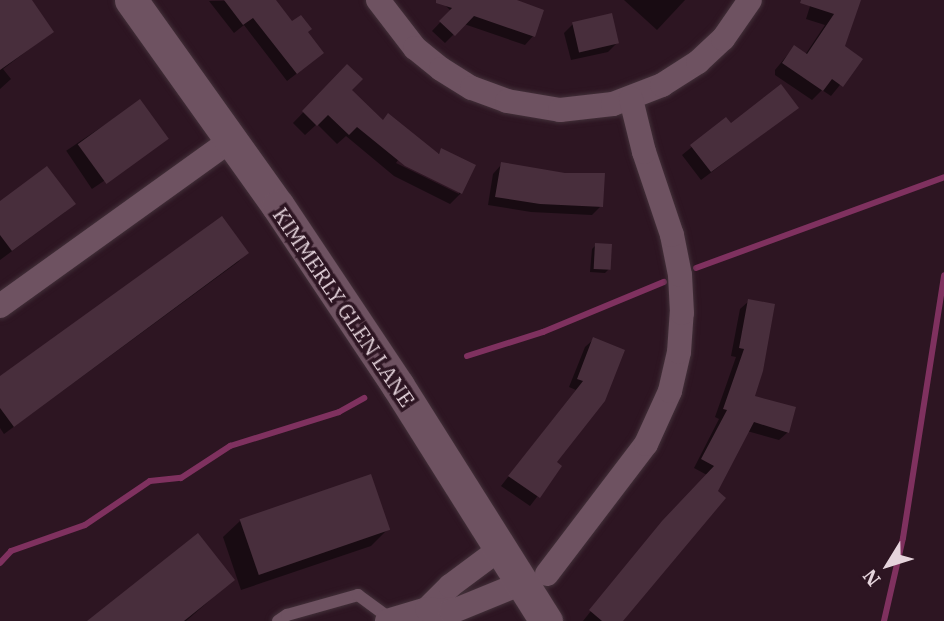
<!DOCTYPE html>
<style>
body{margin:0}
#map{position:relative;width:944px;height:621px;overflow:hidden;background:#2d1522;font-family:"IBM Plex Serif",serif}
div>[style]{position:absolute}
.shadow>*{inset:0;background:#0007;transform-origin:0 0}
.stream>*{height:6px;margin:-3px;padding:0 3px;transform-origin:3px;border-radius:3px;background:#7f315f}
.building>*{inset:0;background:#482e3c;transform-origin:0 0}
.roads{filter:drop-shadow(0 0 2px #423039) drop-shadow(0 0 2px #423039)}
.lane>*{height:12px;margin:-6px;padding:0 6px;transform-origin:6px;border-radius:6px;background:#6e5261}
.street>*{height:24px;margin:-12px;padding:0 12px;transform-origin:12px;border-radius:12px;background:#6e5261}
.secondary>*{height:33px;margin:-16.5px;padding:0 16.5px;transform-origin:16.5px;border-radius:16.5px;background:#6e5261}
span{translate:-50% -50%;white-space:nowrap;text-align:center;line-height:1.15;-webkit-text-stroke:7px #2d1522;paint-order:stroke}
.street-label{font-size:21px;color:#e5d4dc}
.north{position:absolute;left:853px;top:530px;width:70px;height:70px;-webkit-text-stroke:5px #2d1522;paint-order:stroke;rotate:232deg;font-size:19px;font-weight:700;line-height:28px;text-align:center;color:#e5d4dc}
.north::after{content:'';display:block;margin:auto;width:24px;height:32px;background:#e5d4dc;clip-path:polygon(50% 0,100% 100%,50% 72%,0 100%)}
</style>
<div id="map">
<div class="shadow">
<i style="clip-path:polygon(0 0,29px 0,52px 32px,3px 69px,11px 79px,0 89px)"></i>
<i style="clip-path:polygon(273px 0,292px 24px,306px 32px,313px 61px,287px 81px,244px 25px,234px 33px,209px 1px)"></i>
<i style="clip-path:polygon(440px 0,511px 0,533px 36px,525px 45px,464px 24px,445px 43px,432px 31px,451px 11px)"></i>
<i style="clip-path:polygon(624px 0,685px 0,657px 30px)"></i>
<i style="clip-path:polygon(812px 0,859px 0,843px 47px,861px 59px,831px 96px,822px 90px,812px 100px,775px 75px,775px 70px,794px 47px,805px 55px,825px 25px,806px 19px)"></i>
<i style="clip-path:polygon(573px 24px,617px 43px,608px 52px,571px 60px,564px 33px)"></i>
<i style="clip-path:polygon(evenodd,347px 67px,350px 90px,382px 122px,437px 155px,442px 150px,461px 193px,450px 204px,394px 176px,346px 136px,337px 144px,317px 124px,305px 135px,293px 123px,347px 67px,398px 160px,459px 190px,459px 194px,396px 163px,398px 160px)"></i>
<i style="left:140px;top:101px;width:46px;height:89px;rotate:56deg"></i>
<i style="clip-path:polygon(797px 108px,701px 180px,682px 155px,726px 119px,730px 126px)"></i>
<i style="clip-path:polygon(501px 165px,564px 174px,601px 206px,592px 215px,531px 212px,488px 205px,493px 174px)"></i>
<i style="clip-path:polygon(0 202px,65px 212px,0 260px)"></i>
<i style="clip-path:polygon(596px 245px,609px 269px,605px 273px,590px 272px,592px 249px)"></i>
<i style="clip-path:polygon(247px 253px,238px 262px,4px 434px,0 428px,0 378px)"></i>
<i style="clip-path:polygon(749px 301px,752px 397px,788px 432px,779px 440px,747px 431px,621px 621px,583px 621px,654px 532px,707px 475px,694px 468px,719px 419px,715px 417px,736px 357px,731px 356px,740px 309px)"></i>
<i style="clip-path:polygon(594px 339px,623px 351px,554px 463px,560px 467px,530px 506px,501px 486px,576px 390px,569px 387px,585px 347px)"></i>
<i style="clip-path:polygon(240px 521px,388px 529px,371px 546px,241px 590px,223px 537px)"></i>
<i style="clip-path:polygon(233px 580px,186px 621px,90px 621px)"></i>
</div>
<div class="stream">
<i style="left:696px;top:268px;width:264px;rotate:-20.1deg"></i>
<i style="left:467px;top:356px;width:80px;rotate:-17.5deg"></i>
<i style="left:543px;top:332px;width:131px;rotate:-22.5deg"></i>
<i style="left:0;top:563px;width:16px;rotate:-47deg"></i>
<i style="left:11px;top:551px;width:78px;rotate:-19.4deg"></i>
<i style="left:85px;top:525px;width:78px;rotate:-34.1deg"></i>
<i style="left:150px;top:481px;width:31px;rotate:-6deg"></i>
<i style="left:181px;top:478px;width:59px;rotate:-33.1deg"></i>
<i style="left:230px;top:446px;width:114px;rotate:-17.3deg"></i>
<i style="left:339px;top:412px;width:29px;rotate:-29deg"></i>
<i style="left:884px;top:621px;width:85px;rotate:-77.1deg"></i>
<i style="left:903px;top:538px;width:266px;rotate:-81.1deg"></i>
</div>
<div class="building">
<i style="clip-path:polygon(0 0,32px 0,54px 32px,0 70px)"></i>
<i style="clip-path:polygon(224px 0,276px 0,292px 21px,301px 15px,312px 29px,308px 32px,324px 53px,297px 74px,253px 18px,243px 25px)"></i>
<i style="clip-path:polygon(436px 0,517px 0,544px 10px,535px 37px,474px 16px,455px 36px,439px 21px,452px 8px,436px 3px)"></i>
<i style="clip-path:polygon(801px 0,861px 0,845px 46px,863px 59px,843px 87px,832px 79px,823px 91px,782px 63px,794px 45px,807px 54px,834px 14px,800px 3px)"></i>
<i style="left:612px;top:13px;width:31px;height:41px;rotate:77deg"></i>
<i style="clip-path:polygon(347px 64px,363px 79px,352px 90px,383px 120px,388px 113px,439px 154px,441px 148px,476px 165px,462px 194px,405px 166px,357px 127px,349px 135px,328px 115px,317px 126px,302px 111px)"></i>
<i style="clip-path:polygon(781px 84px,799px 108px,711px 172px,690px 145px,726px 117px,731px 123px)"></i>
<i style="left:140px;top:99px;width:49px;height:77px;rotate:54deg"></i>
<i style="clip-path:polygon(501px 162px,565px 173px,605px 173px,603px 207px,540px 204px,495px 197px)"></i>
<i style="clip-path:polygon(47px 166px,76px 204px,12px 251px,0 235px,0 201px)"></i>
<i style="clip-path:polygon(222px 216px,249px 253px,14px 427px,0 408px,0 376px)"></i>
<i style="left:595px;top:243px;width:17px;height:26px;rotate:3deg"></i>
<i style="clip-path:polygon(748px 299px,775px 304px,763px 371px,755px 396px,796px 407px,789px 433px,754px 422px,718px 491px,726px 498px,623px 621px,602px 621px,589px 610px,662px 521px,714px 466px,701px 459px,727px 410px,723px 409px,744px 349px,739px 348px)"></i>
<i style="clip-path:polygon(593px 337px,625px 350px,605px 401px,557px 462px,562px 466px,540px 498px,508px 476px,583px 381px,577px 379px)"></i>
<i style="left:371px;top:474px;width:59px;height:139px;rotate:71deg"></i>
<i style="clip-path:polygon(198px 533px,235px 580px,184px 621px,87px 621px)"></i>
</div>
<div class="roads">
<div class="lane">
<i style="left:278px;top:621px;width:11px;rotate:-34deg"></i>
<i style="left:287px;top:615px;width:74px;rotate:-15.7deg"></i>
<i style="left:358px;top:595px;width:42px;rotate:36.3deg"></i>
</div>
<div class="street">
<i style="left:378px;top:0;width:61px;rotate:52.4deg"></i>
<i style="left:415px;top:48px;width:33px;rotate:39deg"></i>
<i style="left:441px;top:69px;width:36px;rotate:32deg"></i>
<i style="left:472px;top:88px;width:37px;rotate:20deg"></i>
<i style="left:507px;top:101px;width:54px;rotate:9.6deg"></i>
<i style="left:560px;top:110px;width:53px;rotate:-6.5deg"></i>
<i style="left:613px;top:104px;width:53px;rotate:-21.2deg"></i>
<i style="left:662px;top:85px;width:43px;rotate:-32.6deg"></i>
<i style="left:698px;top:62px;width:34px;rotate:-43deg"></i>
<i style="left:723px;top:39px;width:47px;rotate:-55.3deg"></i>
<i style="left:0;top:306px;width:284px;rotate:-35.7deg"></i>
<i style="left:547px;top:574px;width:163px;rotate:-52.7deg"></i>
<i style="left:646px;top:444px;width:58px;rotate:-65.6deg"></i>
<i style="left:670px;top:391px;width:40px;rotate:-77deg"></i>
<i style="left:679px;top:352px;width:39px;rotate:-86deg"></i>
<i style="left:682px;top:313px;width:38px;rotate:-93deg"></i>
<i style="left:680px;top:275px;width:41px;rotate:-101.3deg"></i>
<i style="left:672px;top:235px;width:88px;rotate:-108.6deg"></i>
<i style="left:644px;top:152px;width:55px;rotate:-103.8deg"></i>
<i style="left:427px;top:609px;width:33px;rotate:-45deg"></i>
<i style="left:450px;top:586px;width:64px;rotate:-36.7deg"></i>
<i style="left:387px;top:621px;width:42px;rotate:-16.7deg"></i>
<i style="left:427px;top:609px;width:24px;rotate:7deg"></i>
<i style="left:451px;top:612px;width:77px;rotate:-22.2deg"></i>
</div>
<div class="secondary">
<i style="left:131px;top:0;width:253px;rotate:54.5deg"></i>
<i style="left:278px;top:206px;width:216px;rotate:56.3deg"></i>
<i style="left:398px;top:386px;width:278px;rotate:57.8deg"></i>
</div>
</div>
<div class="street-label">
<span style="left:344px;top:307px;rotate:56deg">KIMMERLY GLEN LANE</span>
</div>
<div class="north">N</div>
</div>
